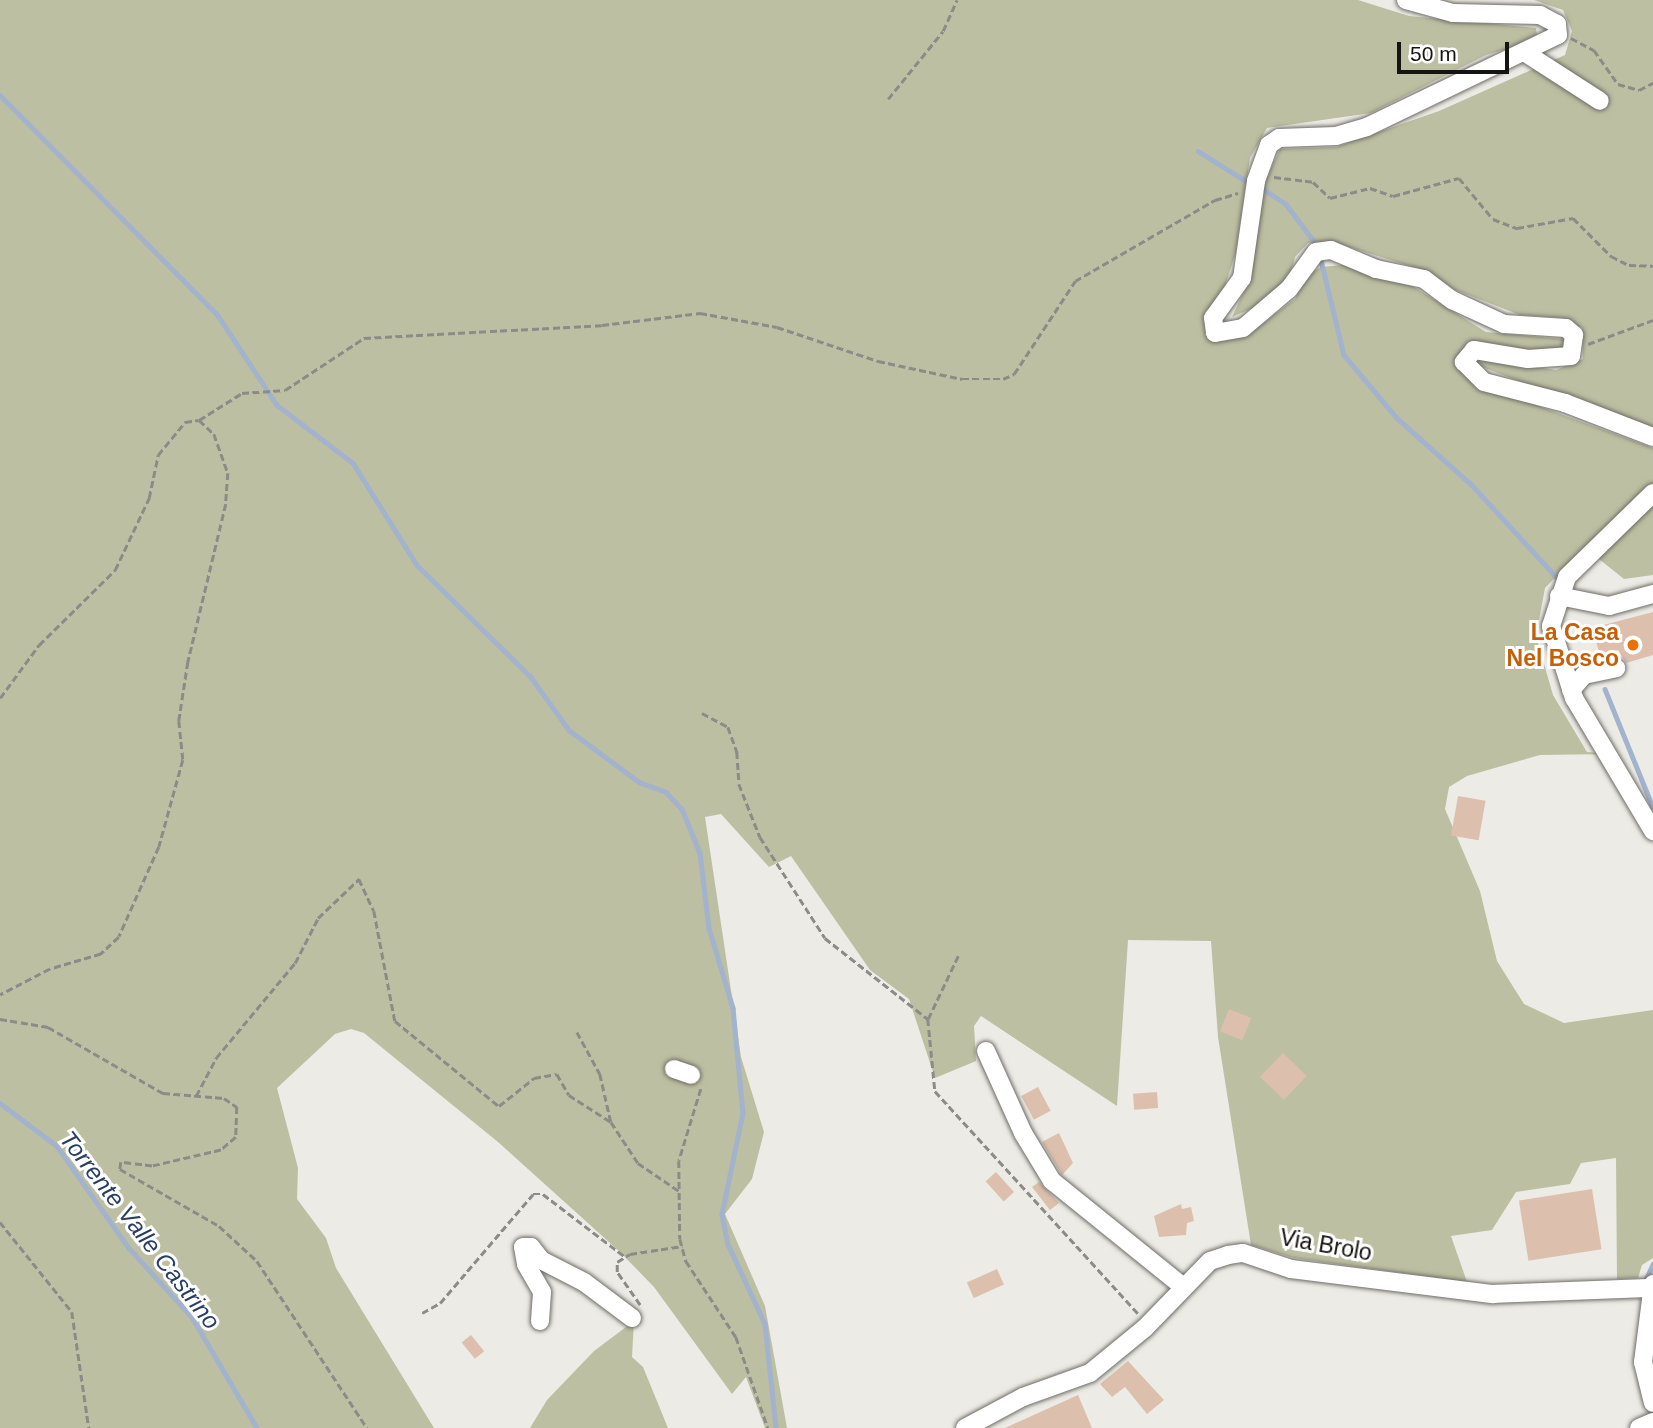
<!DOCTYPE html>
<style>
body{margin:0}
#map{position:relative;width:1653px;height:1428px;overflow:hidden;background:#edebe5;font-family:Helvetica,sans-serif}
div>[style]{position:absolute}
.green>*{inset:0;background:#bdbfa2}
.stream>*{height:4.5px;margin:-2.25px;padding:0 2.25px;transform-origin:2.25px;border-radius:2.25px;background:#a3b2cd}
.building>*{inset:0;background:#ddbfae;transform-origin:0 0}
.path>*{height:2.5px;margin-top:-1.25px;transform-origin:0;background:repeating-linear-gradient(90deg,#8c8b87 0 7px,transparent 0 10.5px)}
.roads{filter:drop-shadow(0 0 2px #6e6c67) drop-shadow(0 0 2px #6e6c67)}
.minor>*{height:18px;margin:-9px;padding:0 9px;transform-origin:9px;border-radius:9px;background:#fff}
.dots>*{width:19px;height:19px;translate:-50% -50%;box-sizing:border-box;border:4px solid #fff;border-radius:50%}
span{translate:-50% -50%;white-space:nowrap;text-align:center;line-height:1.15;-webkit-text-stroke:6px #fff;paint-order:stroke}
.food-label{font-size:23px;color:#c56008;font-weight:700}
.right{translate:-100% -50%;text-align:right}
.street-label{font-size:23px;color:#151412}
.water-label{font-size:24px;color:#293e64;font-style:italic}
.scale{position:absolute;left:1397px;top:42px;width:112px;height:32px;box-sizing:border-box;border:4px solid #151412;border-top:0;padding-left:9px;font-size:21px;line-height:24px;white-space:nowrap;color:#151412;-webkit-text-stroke:5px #fff;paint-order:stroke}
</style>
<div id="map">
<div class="green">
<i style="clip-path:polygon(0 0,1358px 0,1409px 16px,1536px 28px,1537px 36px,1523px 44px,1486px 55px,1371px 113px,1267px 128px,1250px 158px,1236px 252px,1223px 292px,1206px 311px,1205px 335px,1222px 341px,1250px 333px,1295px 299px,1305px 277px,1321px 267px,1343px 265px,1414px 287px,1486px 332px,1564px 339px,1568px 345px,1562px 354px,1486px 346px,1459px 364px,1476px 383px,1653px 448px,1653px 575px,1624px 579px,1584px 547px,1545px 588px,1536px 636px,1553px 695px,1587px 752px,1610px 754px,1540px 755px,1467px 776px,1449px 787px,1445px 809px,1480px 891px,1497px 961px,1524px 1004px,1564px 1023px,1653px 1010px,1653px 1258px,1642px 1265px,1638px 1278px,1617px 1279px,1616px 1158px,1581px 1163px,1570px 1184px,1516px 1192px,1492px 1230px,1451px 1236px,1467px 1282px,1294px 1258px,1251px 1245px,1218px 1037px,1211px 941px,1128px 940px,1117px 1106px,981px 1016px,974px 1026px,976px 1061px,935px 1078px,909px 999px,870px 970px,791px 856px,769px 867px,721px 814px,705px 817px,741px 1057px,764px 1132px,752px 1179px,725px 1214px,765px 1306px,787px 1428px,765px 1428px,746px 1377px,732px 1394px,654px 1287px,620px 1252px,498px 1142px,364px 1033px,351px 1029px,335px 1034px,277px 1088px,298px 1168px,297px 1199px,326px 1238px,336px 1268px,434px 1428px,0 1428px)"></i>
<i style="clip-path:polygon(1534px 0,1653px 0,1653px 432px,1477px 365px,1480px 359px,1556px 370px,1583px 359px,1582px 328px,1562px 318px,1520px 315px,1453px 289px,1429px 272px,1333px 242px,1308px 243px,1295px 257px,1290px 278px,1260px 305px,1232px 317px,1251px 276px,1266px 179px,1280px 149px,1336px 147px,1439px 111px,1565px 55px,1572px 31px,1563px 10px)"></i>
<i style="clip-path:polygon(634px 1321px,632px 1357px,643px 1367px,668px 1428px,530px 1428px,547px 1400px,594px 1351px)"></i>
</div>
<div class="stream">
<i style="left:0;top:95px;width:308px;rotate:45.3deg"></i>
<i style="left:217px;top:314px;width:109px;rotate:56.6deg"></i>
<i style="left:277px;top:405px;width:96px;rotate:37.3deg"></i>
<i style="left:353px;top:463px;width:120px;rotate:57.9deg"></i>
<i style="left:417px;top:565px;width:160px;rotate:44.5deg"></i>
<i style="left:531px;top:677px;width:65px;rotate:54.4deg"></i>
<i style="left:569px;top:730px;width:87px;rotate:36.6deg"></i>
<i style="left:639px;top:782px;width:29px;rotate:20deg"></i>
<i style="left:666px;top:792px;width:23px;rotate:47deg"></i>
<i style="left:682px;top:809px;width:48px;rotate:67.8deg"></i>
<i style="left:700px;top:853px;width:76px;rotate:83.2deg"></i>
<i style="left:709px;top:928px;width:84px;rotate:73.3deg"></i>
<i style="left:733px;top:1008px;width:105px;rotate:84.6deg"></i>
<i style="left:743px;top:1113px;width:103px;rotate:101.7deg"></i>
<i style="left:722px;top:1214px;width:31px;rotate:79deg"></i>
<i style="left:728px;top:1244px;width:88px;rotate:65.2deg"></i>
<i style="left:765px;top:1324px;width:104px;rotate:83.9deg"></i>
<i style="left:1198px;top:151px;width:60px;rotate:32.1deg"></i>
<i style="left:1262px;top:188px;width:29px;rotate:34deg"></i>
<i style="left:1286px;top:204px;width:50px;rotate:53.1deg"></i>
<i style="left:1321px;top:260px;width:98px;rotate:76.4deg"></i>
<i style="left:1344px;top:355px;width:82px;rotate:49.9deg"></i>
<i style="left:1397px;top:418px;width:101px;rotate:41.8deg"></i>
<i style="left:1472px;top:485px;width:127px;rotate:47.5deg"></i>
<i style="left:1605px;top:689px;width:127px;rotate:67.9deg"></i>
<i style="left:0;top:1103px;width:71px;rotate:37deg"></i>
<i style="left:57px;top:1146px;width:125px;rotate:54.8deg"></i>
<i style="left:129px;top:1248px;width:93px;rotate:47.6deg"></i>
<i style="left:192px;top:1317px;width:129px;rotate:59.6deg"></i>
<i style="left:1644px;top:1283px;width:21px;rotate:-65deg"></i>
</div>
<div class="building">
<i style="clip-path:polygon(1653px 612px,1653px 655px,1626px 663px,1618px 650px,1600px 655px,1592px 628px)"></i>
<i style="left:1458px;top:796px;width:28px;height:40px;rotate:10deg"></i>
<i style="left:1229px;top:1009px;width:24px;height:24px;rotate:22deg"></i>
<i style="left:1283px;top:1053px;width:33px;height:33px;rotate:44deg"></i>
<i style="left:1038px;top:1087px;width:27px;height:19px;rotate:62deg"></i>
<i style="left:1157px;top:1092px;width:16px;height:24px;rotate:86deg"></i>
<i style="clip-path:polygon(1059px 1133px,1073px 1163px,1062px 1175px,1042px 1142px)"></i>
<i style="left:996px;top:1172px;width:27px;height:14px;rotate:48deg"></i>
<i style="clip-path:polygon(1039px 1182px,1059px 1203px,1050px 1210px,1032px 1187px)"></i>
<i style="left:1592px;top:1189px;width:61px;height:74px;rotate:81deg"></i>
<i style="clip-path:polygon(1181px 1204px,1182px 1209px,1191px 1207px,1194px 1221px,1187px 1223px,1186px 1235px,1159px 1237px,1154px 1216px)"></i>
<i style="left:997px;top:1269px;width:17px;height:33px;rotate:66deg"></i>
<i style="left:471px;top:1335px;width:21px;height:12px;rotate:51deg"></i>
<i style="clip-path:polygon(1128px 1361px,1164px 1400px,1147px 1414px,1125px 1387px,1112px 1397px,1100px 1384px)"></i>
<i style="clip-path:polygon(1078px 1395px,1092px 1428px,1005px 1428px)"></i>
</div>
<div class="path">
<i style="left:1571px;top:38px;width:26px;rotate:28deg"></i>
<i style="left:1594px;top:50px;width:42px;rotate:54.8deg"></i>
<i style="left:1618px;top:84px;width:22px;rotate:16deg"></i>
<i style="left:1639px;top:90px;width:16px;rotate:-27deg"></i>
<i style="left:888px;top:99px;width:87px;rotate:-51deg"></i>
<i style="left:943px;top:31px;width:34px;rotate:-66deg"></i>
<i style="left:1274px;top:177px;width:39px;rotate:7deg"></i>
<i style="left:1313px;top:182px;width:23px;rotate:43deg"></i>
<i style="left:1330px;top:198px;width:41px;rotate:-14deg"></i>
<i style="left:1370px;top:188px;width:24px;rotate:19deg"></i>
<i style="left:1393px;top:196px;width:68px;rotate:-15.3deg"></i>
<i style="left:1459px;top:178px;width:53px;rotate:50.3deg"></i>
<i style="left:1493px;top:219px;width:26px;rotate:21deg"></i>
<i style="left:1517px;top:228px;width:57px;rotate:-10.1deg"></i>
<i style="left:1573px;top:218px;width:54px;rotate:45deg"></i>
<i style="left:1611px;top:256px;width:20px;rotate:27deg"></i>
<i style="left:1629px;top:265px;width:24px;rotate:2deg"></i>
<i style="left:1588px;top:344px;width:69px;rotate:-20.3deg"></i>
<i style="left:199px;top:420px;width:51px;rotate:-32.1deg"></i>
<i style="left:242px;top:393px;width:43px;rotate:-4deg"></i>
<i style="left:285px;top:390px;width:95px;rotate:-33.4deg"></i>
<i style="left:364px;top:338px;width:238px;rotate:-3.1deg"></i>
<i style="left:602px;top:325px;width:99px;rotate:-7deg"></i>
<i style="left:700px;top:313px;width:78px;rotate:10.3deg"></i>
<i style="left:777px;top:327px;width:107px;rotate:18.6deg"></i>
<i style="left:878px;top:361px;width:86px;rotate:12.1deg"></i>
<i style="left:962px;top:379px;width:41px"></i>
<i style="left:1003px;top:379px;width:12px;rotate:-24deg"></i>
<i style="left:1014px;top:374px;width:111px;rotate:-56.7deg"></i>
<i style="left:1075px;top:281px;width:162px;rotate:-30.1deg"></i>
<i style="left:1215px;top:200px;width:24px;rotate:-17deg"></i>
<i style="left:0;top:698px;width:66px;rotate:-53.7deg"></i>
<i style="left:39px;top:645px;width:107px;rotate:-44.6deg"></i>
<i style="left:115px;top:570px;width:80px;rotate:-64.7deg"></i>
<i style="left:149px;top:498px;width:44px;rotate:-78.2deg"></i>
<i style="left:158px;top:455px;width:43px;rotate:-50.7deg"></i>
<i style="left:185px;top:422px;width:14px;rotate:-8deg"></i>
<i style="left:199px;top:420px;width:21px;rotate:43deg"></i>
<i style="left:214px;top:434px;width:41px;rotate:70.3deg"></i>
<i style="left:228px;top:473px;width:31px;rotate:94deg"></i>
<i style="left:226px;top:504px;width:163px;rotate:103.5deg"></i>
<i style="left:188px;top:662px;width:60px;rotate:98.7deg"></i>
<i style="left:179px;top:721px;width:39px;rotate:84deg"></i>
<i style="left:183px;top:760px;width:90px;rotate:105.4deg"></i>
<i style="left:159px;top:847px;width:98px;rotate:114deg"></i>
<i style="left:119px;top:937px;width:25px;rotate:137deg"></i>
<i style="left:101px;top:954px;width:53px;rotate:163.6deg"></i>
<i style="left:50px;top:969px;width:56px;rotate:152.5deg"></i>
<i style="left:702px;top:713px;width:30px;rotate:28deg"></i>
<i style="left:728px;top:727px;width:27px;rotate:70deg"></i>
<i style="left:737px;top:752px;width:32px;rotate:86deg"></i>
<i style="left:739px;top:784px;width:57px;rotate:68.4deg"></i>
<i style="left:760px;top:837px;width:120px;rotate:57.2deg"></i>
<i style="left:825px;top:938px;width:131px;rotate:38.2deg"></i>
<i style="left:928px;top:1019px;width:72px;rotate:84.4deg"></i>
<i style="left:935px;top:1091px;width:301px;rotate:47.6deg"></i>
<i style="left:0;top:1019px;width:49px;rotate:9.5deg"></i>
<i style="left:48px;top:1027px;width:133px;rotate:29.9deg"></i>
<i style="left:163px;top:1093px;width:61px;rotate:4.7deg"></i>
<i style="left:224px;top:1098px;width:16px;rotate:35deg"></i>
<i style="left:237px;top:1107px;width:30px;rotate:92deg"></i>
<i style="left:236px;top:1137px;width:20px;rotate:139deg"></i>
<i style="left:221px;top:1150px;width:71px;rotate:166.9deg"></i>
<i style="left:152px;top:1166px;width:31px;rotate:-173deg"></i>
<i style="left:121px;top:1162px;width:7px;rotate:98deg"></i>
<i style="left:120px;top:1169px;width:114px;rotate:29.9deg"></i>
<i style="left:219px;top:1226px;width:52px;rotate:42.6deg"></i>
<i style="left:257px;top:1261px;width:200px;rotate:56.6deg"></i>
<i style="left:928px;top:1019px;width:70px;rotate:-64.5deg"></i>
<i style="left:577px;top:1032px;width:48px;rotate:61.3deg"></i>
<i style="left:600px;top:1074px;width:49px;rotate:77.1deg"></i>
<i style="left:701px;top:1089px;width:75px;rotate:107deg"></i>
<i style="left:679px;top:1161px;width:78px;rotate:89.3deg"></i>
<i style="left:680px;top:1239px;width:23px;rotate:75deg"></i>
<i style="left:686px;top:1261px;width:91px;rotate:56.7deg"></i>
<i style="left:736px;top:1337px;width:96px;rotate:70.6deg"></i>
<i style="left:196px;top:1096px;width:43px;rotate:-62.2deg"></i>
<i style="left:216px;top:1058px;width:124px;rotate:-50.3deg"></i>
<i style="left:295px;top:963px;width:51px;rotate:-62.9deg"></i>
<i style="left:318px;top:918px;width:57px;rotate:-43.6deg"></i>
<i style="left:359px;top:879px;width:35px;rotate:65deg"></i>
<i style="left:374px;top:911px;width:112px;rotate:79.2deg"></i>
<i style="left:395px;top:1021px;width:134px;rotate:39.3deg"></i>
<i style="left:499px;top:1106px;width:45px;rotate:-38.7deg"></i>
<i style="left:534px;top:1078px;width:23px;rotate:-10deg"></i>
<i style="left:557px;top:1074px;width:24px;rotate:60deg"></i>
<i style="left:569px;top:1095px;width:50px;rotate:32.7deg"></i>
<i style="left:611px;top:1122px;width:49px;rotate:56.6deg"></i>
<i style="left:638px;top:1163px;width:50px;rotate:34.3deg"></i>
<i style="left:0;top:1222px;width:115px;rotate:51.3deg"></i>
<i style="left:72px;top:1312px;width:117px;rotate:81.7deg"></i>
<i style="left:640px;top:1305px;width:40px;rotate:-124.9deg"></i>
<i style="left:617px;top:1272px;width:10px;rotate:-90deg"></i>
<i style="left:617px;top:1262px;width:15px;rotate:-32deg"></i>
<i style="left:630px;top:1254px;width:53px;rotate:-8.7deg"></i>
<i style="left:422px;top:1313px;width:21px;rotate:-29deg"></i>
<i style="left:440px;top:1303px;width:143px;rotate:-49.5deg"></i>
<i style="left:533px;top:1194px;width:10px"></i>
<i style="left:543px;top:1194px;width:102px;rotate:37.4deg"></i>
</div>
<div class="roads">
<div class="minor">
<i style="left:1406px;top:0;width:49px;rotate:15.5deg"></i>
<i style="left:1453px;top:13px;width:87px;rotate:1.3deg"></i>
<i style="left:1540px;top:15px;width:19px;rotate:28deg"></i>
<i style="left:1557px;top:24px;width:11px;rotate:85deg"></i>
<i style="left:1558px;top:35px;width:212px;rotate:154.3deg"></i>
<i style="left:1367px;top:127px;width:32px;rotate:164deg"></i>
<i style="left:1336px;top:136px;width:57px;rotate:178deg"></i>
<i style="left:1279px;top:138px;width:12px;rotate:145deg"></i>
<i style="left:1269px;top:145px;width:38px;rotate:110deg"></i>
<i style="left:1256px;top:181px;width:98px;rotate:98.2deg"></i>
<i style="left:1242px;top:278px;width:49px;rotate:125.9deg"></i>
<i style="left:1213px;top:318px;width:15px;rotate:82deg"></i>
<i style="left:1215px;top:333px;width:28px;rotate:-10deg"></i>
<i style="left:1243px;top:328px;width:60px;rotate:-40.3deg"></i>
<i style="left:1289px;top:289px;width:46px;rotate:-53.9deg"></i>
<i style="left:1316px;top:252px;width:15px;rotate:-8deg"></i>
<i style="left:1331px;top:250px;width:49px;rotate:22.9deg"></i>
<i style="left:1376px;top:269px;width:49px;rotate:11.8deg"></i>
<i style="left:1424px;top:279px;width:35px;rotate:37deg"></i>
<i style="left:1452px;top:300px;width:57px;rotate:24.8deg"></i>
<i style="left:1504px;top:324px;width:62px;rotate:3.7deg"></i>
<i style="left:1566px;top:328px;width:11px;rotate:41deg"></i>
<i style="left:1574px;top:335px;width:21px;rotate:98deg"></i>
<i style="left:1571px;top:356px;width:43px;rotate:176deg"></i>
<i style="left:1528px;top:359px;width:55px;rotate:-170.5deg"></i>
<i style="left:1474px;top:350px;width:16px;rotate:130deg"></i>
<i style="left:1464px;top:362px;width:28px;rotate:45deg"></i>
<i style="left:1484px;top:382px;width:84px;rotate:14.5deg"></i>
<i style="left:1565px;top:403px;width:94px;rotate:21.1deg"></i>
<i style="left:1524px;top:52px;width:90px;rotate:32.8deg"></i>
<i style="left:1653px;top:493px;width:120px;rotate:135.7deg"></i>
<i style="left:1567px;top:577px;width:52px;rotate:108.1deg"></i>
<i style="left:1551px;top:626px;width:76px;rotate:72.3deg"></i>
<i style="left:1574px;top:698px;width:155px;rotate:59.3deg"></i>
<i style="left:1559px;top:596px;width:51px;rotate:11.3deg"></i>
<i style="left:1609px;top:606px;width:46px;rotate:-15.3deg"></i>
<i style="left:1571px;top:690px;width:20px;rotate:-49deg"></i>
<i style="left:1584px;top:675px;width:33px;rotate:-12deg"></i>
<i style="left:986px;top:1051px;width:90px;rotate:65.7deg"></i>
<i style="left:1023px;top:1133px;width:56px;rotate:58.9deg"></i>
<i style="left:1052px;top:1181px;width:167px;rotate:38.9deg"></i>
<i style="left:674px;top:1069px;width:18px;rotate:19deg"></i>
<i style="left:1653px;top:1284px;width:79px;rotate:97.3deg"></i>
<i style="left:1643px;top:1362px;width:42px;rotate:76.3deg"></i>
<i style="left:540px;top:1321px;width:29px;rotate:-86deg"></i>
<i style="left:542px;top:1292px;width:32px;rotate:-120deg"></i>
<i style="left:526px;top:1264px;width:17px;rotate:-100deg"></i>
<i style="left:523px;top:1247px;width:8px"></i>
<i style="left:531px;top:1247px;width:16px;rotate:52deg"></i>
<i style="left:541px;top:1260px;width:48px;rotate:27.1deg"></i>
<i style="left:584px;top:1282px;width:60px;rotate:36.9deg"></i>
<i style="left:965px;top:1428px;width:66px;rotate:-28.1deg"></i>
<i style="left:1023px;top:1397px;width:71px;rotate:-19.7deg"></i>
<i style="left:1090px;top:1373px;width:71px;rotate:-39.3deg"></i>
<i style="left:1145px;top:1328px;width:93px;rotate:-45.9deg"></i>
<i style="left:1210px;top:1261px;width:19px;rotate:-18deg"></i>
<i style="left:1228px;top:1255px;width:15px;rotate:-8deg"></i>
<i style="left:1243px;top:1253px;width:51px;rotate:18.4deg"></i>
<i style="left:1291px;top:1269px;width:204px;rotate:7.1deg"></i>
<i style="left:1493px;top:1294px;width:159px;rotate:-2.2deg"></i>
<i style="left:1639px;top:1428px;width:15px;rotate:-23deg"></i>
</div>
</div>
<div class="dots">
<i style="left:1633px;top:645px;background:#e8710a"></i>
</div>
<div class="food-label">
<span class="right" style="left:1619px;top:645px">La Casa<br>Nel Bosco</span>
</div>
<div class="street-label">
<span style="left:1326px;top:1245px;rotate:10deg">Via Brolo</span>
</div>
<div class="water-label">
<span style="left:140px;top:1230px;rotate:52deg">Torrente Valle Castrino</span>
</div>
<div class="scale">50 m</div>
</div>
